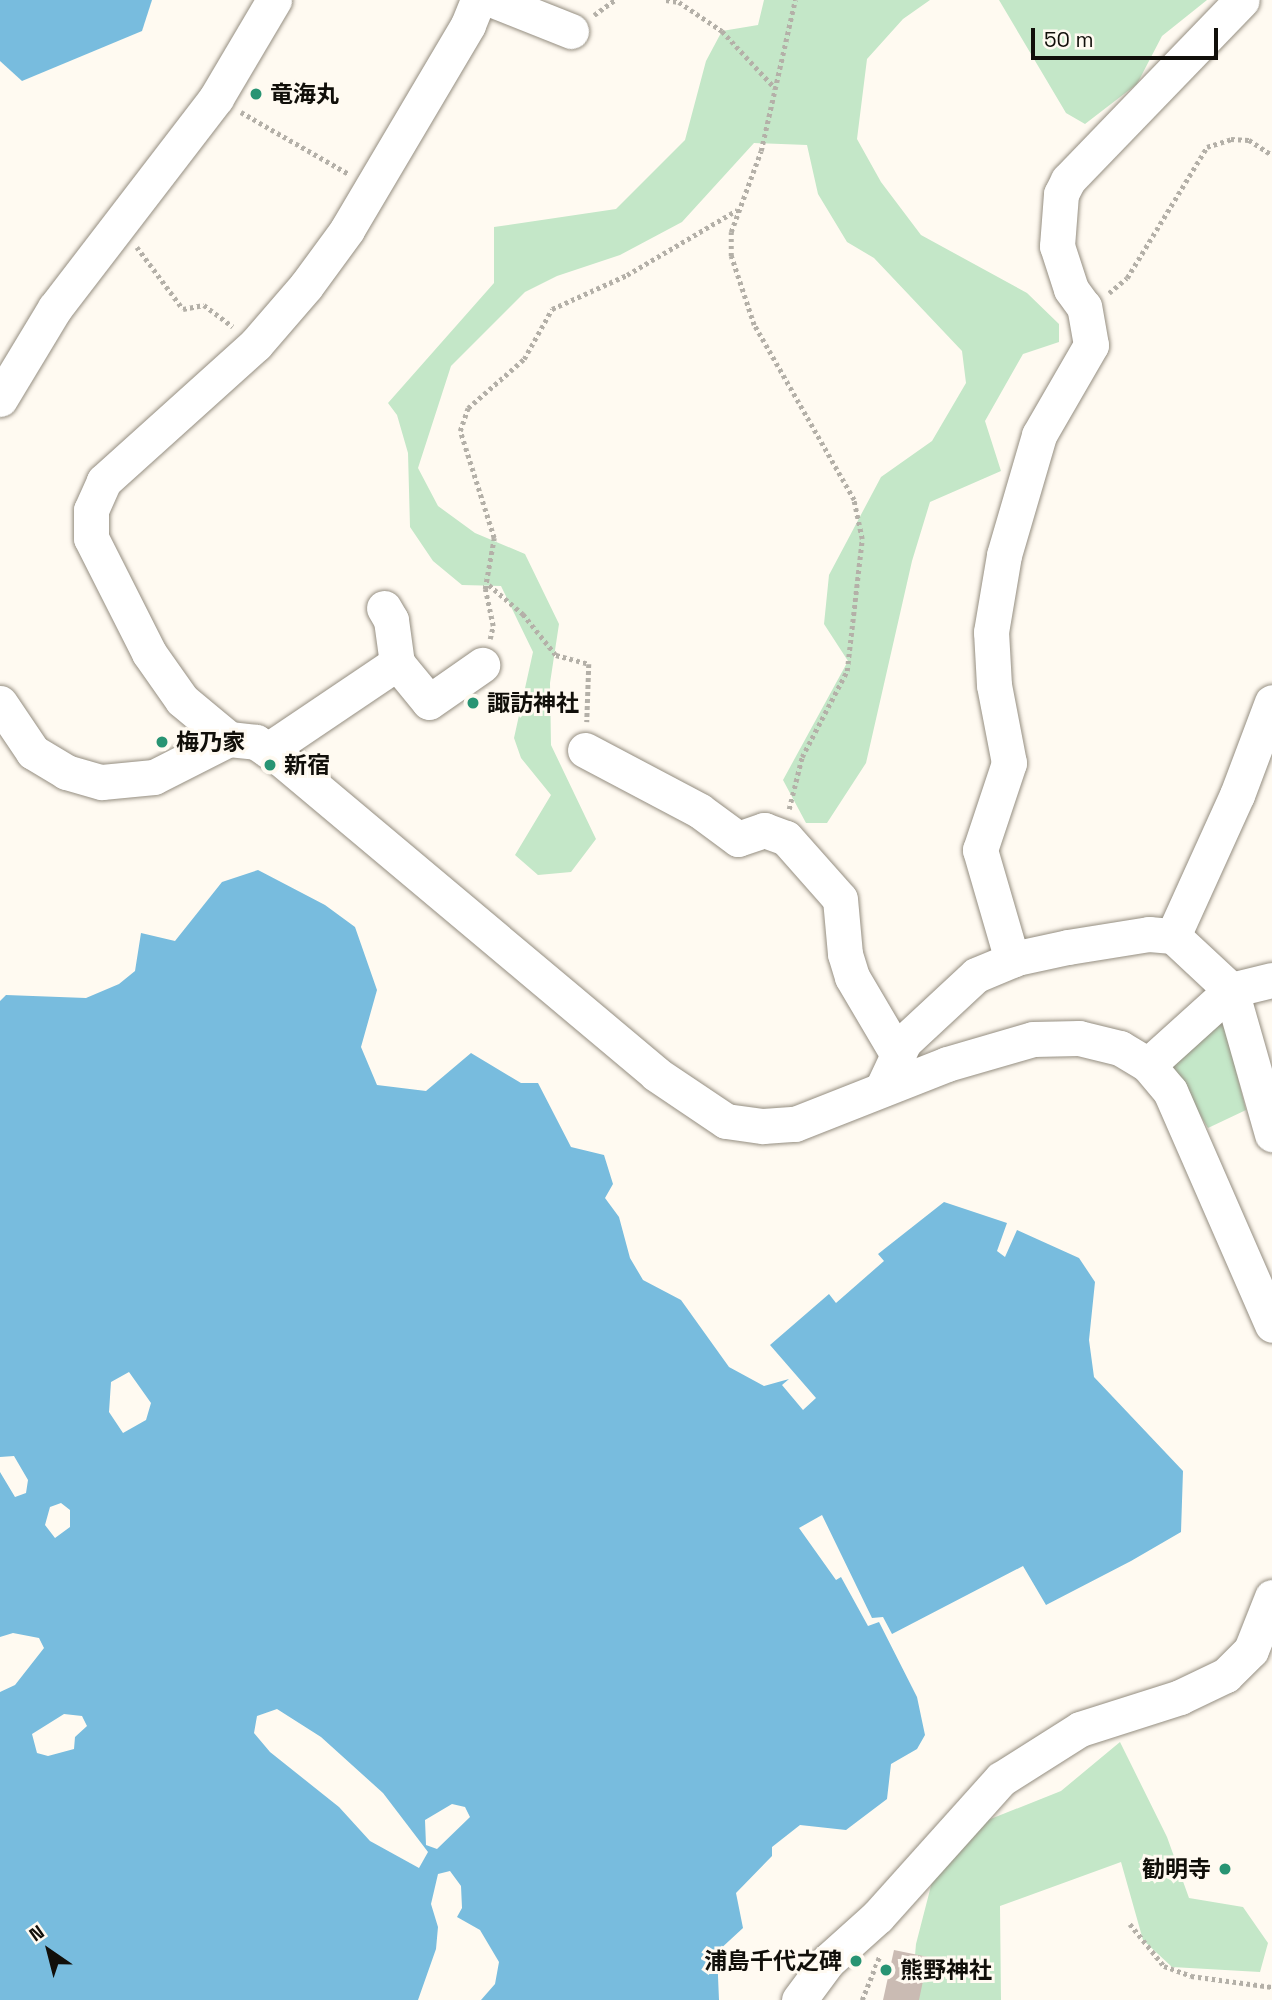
<!DOCTYPE html>
<meta charset="utf-8">
<style>
body{margin:0}
#map{position:relative;width:1272px;height:2000px;overflow:hidden;background:#fffaf1;font-family:"Space Grotesk","Noto Sans JP",sans-serif}
div>[style]{position:absolute}
.green>*{inset:0;background:#c4e7c8}
.water>*{inset:0;background:#78bcde}
.pier>*{inset:0;background:#fffaf1}
.building>*{inset:0;background:#cabbb3}
.path>*{height:4.5px;margin-top:-2.25px;transform-origin:0;background:repeating-linear-gradient(90deg,#b4b0a8 0 3.5px,transparent 0 7px)}
.roads{filter:drop-shadow(0 0 2px #958e81) drop-shadow(0 0 2px #958e81)}
.minor>*{height:35px;margin:-17.5px;padding:0 17.5px;transform-origin:17.5px;border-radius:17.5px;background:#fff}
.dots>*{width:19px;height:19px;translate:-50% -50%;box-sizing:border-box;border:4px solid #fffaf1;border-radius:50%}
span{translate:-50% -50%;white-space:nowrap;text-align:center;line-height:1.15;-webkit-text-stroke:6px #fffaf1;paint-order:stroke}
.poi-label{font-size:23px;color:#110f0a;font-weight:700}
.left{translate:0 -50%;text-align:left}
.right{translate:-100% -50%;text-align:right}
.north{position:absolute;left:14px;top:1916px;width:70px;height:70px;-webkit-text-stroke:5px #fffaf1;paint-order:stroke;rotate:325deg;font-size:19px;font-weight:700;line-height:28px;text-align:center;color:#110f0a}
.north::after{content:'';display:block;margin:auto;width:24px;height:32px;background:#110f0a;clip-path:polygon(50% 0,100% 100%,50% 72%,0 100%)}
.scale{position:absolute;left:1031px;top:28px;width:187px;height:32px;box-sizing:border-box;border:4px solid #110f0a;border-top:0;padding-left:9px;font-size:21px;line-height:24px;white-space:nowrap;color:#110f0a;-webkit-text-stroke:5px #fffaf1;paint-order:stroke}
</style>
<div id="map">
<div class="green">
<i style="clip-path:polygon(764px 0,930px 0,903px 19px,867px 59px,857px 139px,881px 182px,921px 235px,1027px 293px,1059px 324px,1059px 342px,1023px 354px,985px 421px,1001px 471px,930px 502px,912px 561px,866px 763px,827px 823px,806px 823px,783px 780px,848px 661px,824px 624px,829px 575px,881px 477px,932px 441px,966px 383px,962px 351px,874px 258px,847px 242px,818px 194px,807px 145px,754px 143px,682px 222px,620px 255px,557px 276px,525px 292px,451px 366px,418px 468px,438px 506px,475px 533px,525px 554px,559px 624px,550px 683px,551px 745px,596px 839px,571px 872px,538px 875px,515px 855px,551px 795px,521px 758px,514px 738px,533px 652px,501px 586px,462px 585px,433px 561px,410px 527px,408px 453px,397px 415px,388px 403px,494px 283px,494px 227px,616px 209px,685px 140px,706px 61px,722px 31px,758px 25px)"></i>
<i style="clip-path:polygon(999px 0,1207px 0,1162px 36px,1137px 84px,1085px 124px,1066px 113px)"></i>
<i style="clip-path:polygon(1222px 1015px,1246px 1110px,1208px 1128px,1168px 1062px)"></i>
<i style="clip-path:polygon(1120px 1742px,1167px 1837px,1189px 1898px,1243px 1907px,1268px 1943px,1260px 1972px,1172px 1967px,1143px 1940px,1121px 1862px,1000px 1906px,1001px 2000px,911px 2000px,916px 1944px,933px 1878px,978px 1824px,1061px 1791px)"></i>
</div>
<div class="water">
<i style="clip-path:polygon(0 0,152px 0,142px 31px,22px 81px,0 61px)"></i>
<i style="clip-path:polygon(evenodd,258px 870px,325px 905px,355px 927px,377px 990px,361px 1047px,377px 1085px,426px 1091px,471px 1053px,521px 1083px,538px 1083px,571px 1147px,604px 1155px,613px 1184px,605px 1198px,619px 1217px,630px 1258px,643px 1280px,681px 1300px,729px 1367px,764px 1386px,789px 1379px,782px 1385px,803px 1410px,816px 1398px,770px 1345px,829px 1294px,836px 1303px,884px 1261px,878px 1254px,944px 1202px,1007px 1223px,997px 1251px,1005px 1257px,1017px 1230px,1079px 1258px,1095px 1282px,1089px 1340px,1094px 1377px,1183px 1471px,1181px 1532px,1131px 1561px,1046px 1605px,1023px 1566px,892px 1634px,883px 1617px,872px 1618px,822px 1515px,799px 1528px,836px 1580px,841px 1577px,868px 1626px,879px 1622px,917px 1697px,925px 1735px,917px 1749px,891px 1764px,887px 1799px,846px 1830px,800px 1825px,772px 1847px,772px 1856px,736px 1893px,743px 1928px,717px 1952px,719px 2000px,481px 2000px,495px 1984px,499px 1962px,480px 1930px,457px 1917px,462px 1908px,461px 1886px,450px 1871px,438px 1874px,431px 1904px,438px 1927px,436px 1949px,418px 2000px,0 2000px,0 1692px,15px 1685px,44px 1648px,39px 1638px,13px 1633px,0 1637px,0 1472px,15px 1497px,26px 1493px,28px 1480px,14px 1456px,0 1457px,0 1001px,6px 995px,86px 998px,119px 984px,135px 971px,141px 933px,175px 941px,222px 882px,258px 870px,129px 1372px,151px 1403px,146px 1420px,123px 1433px,109px 1412px,111px 1382px,129px 1372px,258px 870px,61px 1503px,70px 1510px,70px 1527px,55px 1538px,45px 1525px,50px 1507px,61px 1503px,258px 870px,64px 1714px,82px 1716px,87px 1726px,75px 1737px,74px 1749px,48px 1756px,37px 1753px,32px 1734px,64px 1714px,258px 870px,452px 1804px,465px 1807px,470px 1817px,437px 1849px,426px 1845px,425px 1820px,452px 1804px)"></i>
</div>
<div class="pier">
<i style="clip-path:polygon(277px 1709px,321px 1737px,383px 1793px,428px 1852px,419px 1868px,370px 1841px,339px 1807px,270px 1752px,254px 1733px,257px 1716px)"></i>
</div>
<div class="building">
<i style="clip-path:polygon(894px 1950px,928px 1957px,919px 2000px,883px 2000px)"></i>
</div>
<div class="path">
<i style="left:666px;top:0;width:13px;rotate:9deg"></i>
<i style="left:679px;top:2px;width:52px;rotate:34deg"></i>
<i style="left:722px;top:31px;width:78px;rotate:47.1deg"></i>
<i style="left:594px;top:15px;width:26px;rotate:-36deg"></i>
<i style="left:241px;top:112px;width:125px;rotate:29.9deg"></i>
<i style="left:137px;top:247px;width:77px;rotate:53.4deg"></i>
<i style="left:183px;top:309px;width:21px;rotate:-11deg"></i>
<i style="left:204px;top:305px;width:36px;rotate:37deg"></i>
<i style="left:1109px;top:293px;width:23px;rotate:-40deg"></i>
<i style="left:1127px;top:278px;width:153px;rotate:-58.6deg"></i>
<i style="left:1207px;top:147px;width:25px;rotate:-18deg"></i>
<i style="left:1231px;top:139px;width:18px;rotate:3deg"></i>
<i style="left:1249px;top:140px;width:27px;rotate:33deg"></i>
<i style="left:489px;top:585px;width:45px;rotate:40.5deg"></i>
<i style="left:523px;top:614px;width:53px;rotate:51.2deg"></i>
<i style="left:556px;top:655px;width:34px;rotate:15deg"></i>
<i style="left:589px;top:664px;width:58px;rotate:92deg"></i>
<i style="left:490px;top:639px;width:13px;rotate:-77deg"></i>
<i style="left:493px;top:626px;width:38px;rotate:-102deg"></i>
<i style="left:485px;top:589px;width:52px;rotate:-80deg"></i>
<i style="left:494px;top:538px;width:112px;rotate:-107.6deg"></i>
<i style="left:460px;top:431px;width:24px;rotate:-71deg"></i>
<i style="left:468px;top:408px;width:74px;rotate:-41.2deg"></i>
<i style="left:524px;top:359px;width:57px;rotate:-60.8deg"></i>
<i style="left:552px;top:309px;width:82px;rotate:-24.4deg"></i>
<i style="left:627px;top:275px;width:128px;rotate:-30.6deg"></i>
<i style="left:789px;top:809px;width:54px;rotate:-76deg"></i>
<i style="left:802px;top:757px;width:97px;rotate:-62.4deg"></i>
<i style="left:847px;top:671px;width:133px;rotate:-83.5deg"></i>
<i style="left:862px;top:539px;width:40px;rotate:-102deg"></i>
<i style="left:854px;top:500px;width:202px;rotate:-119.7deg"></i>
<i style="left:754px;top:325px;width:73px;rotate:-108.4deg"></i>
<i style="left:731px;top:256px;width:24px;rotate:-90deg"></i>
<i style="left:731px;top:232px;width:86px;rotate:-69.7deg"></i>
<i style="left:761px;top:151px;width:155px;rotate:-77.3deg"></i>
<i style="left:1130px;top:1924px;width:54px;rotate:51deg"></i>
<i style="left:1164px;top:1966px;width:29px;rotate:20deg"></i>
<i style="left:1191px;top:1976px;width:82px;rotate:7.7deg"></i>
<i style="left:862px;top:2000px;width:48px;rotate:-68.2deg"></i>
</div>
<div class="roads">
<div class="minor">
<i style="left:478px;top:0;width:27px;rotate:112deg"></i>
<i style="left:468px;top:25px;width:238px;rotate:120.6deg"></i>
<i style="left:347px;top:230px;width:69px;rotate:126.2deg"></i>
<i style="left:306px;top:286px;width:77px;rotate:130.8deg"></i>
<i style="left:256px;top:344px;width:205px;rotate:138deg"></i>
<i style="left:104px;top:481px;width:32px;rotate:114deg"></i>
<i style="left:91px;top:510px;width:28px;rotate:90deg"></i>
<i style="left:91px;top:538px;width:129px;rotate:63.2deg"></i>
<i style="left:149px;top:653px;width:57px;rotate:54.9deg"></i>
<i style="left:182px;top:700px;width:61px;rotate:39.7deg"></i>
<i style="left:229px;top:739px;width:27px;rotate:6deg"></i>
<i style="left:256px;top:742px;width:29px;rotate:34deg"></i>
<i style="left:280px;top:758px;width:491px;rotate:40deg"></i>
<i style="left:656px;top:1074px;width:84px;rotate:33.9deg"></i>
<i style="left:726px;top:1121px;width:37px;rotate:8deg"></i>
<i style="left:763px;top:1126px;width:32px;rotate:-4deg"></i>
<i style="left:795px;top:1124px;width:163px;rotate:-21.5deg"></i>
<i style="left:947px;top:1064px;width:90px;rotate:-16.2deg"></i>
<i style="left:1033px;top:1039px;width:46px;rotate:-1.2deg"></i>
<i style="left:1079px;top:1038px;width:42px;rotate:13.7deg"></i>
<i style="left:1120px;top:1048px;width:33px;rotate:31deg"></i>
<i style="left:1148px;top:1065px;width:34px;rotate:50deg"></i>
<i style="left:1170px;top:1091px;width:255px;rotate:66.4deg"></i>
<i style="left:493px;top:0;width:84px;rotate:21.7deg"></i>
<i style="left:0;top:399px;width:106px;rotate:-58.9deg"></i>
<i style="left:55px;top:308px;width:265px;rotate:-52.5deg"></i>
<i style="left:216px;top:98px;width:114px;rotate:-59.4deg"></i>
<i style="left:384px;top:608px;width:14px;rotate:60deg"></i>
<i style="left:391px;top:620px;width:43px;rotate:82.1deg"></i>
<i style="left:397px;top:663px;width:50px;rotate:50.6deg"></i>
<i style="left:429px;top:702px;width:65px;rotate:-34.9deg"></i>
<i style="left:0;top:703px;width:59px;rotate:56deg"></i>
<i style="left:33px;top:752px;width:39px;rotate:31deg"></i>
<i style="left:66px;top:772px;width:37px;rotate:16deg"></i>
<i style="left:102px;top:782px;width:52px;rotate:-5.5deg"></i>
<i style="left:154px;top:777px;width:84px;rotate:-26.9deg"></i>
<i style="left:268px;top:750px;width:156px;rotate:-34deg"></i>
<i style="left:585px;top:750px;width:130px;rotate:27.9deg"></i>
<i style="left:700px;top:811px;width:47px;rotate:36.4deg"></i>
<i style="left:738px;top:839px;width:28px;rotate:-19deg"></i>
<i style="left:764px;top:830px;width:23px;rotate:20deg"></i>
<i style="left:786px;top:838px;width:81px;rotate:48.5deg"></i>
<i style="left:840px;top:899px;width:55px;rotate:84.8deg"></i>
<i style="left:845px;top:954px;width:24px;rotate:73deg"></i>
<i style="left:852px;top:977px;width:91px;rotate:59.5deg"></i>
<i style="left:1173px;top:936px;width:155px;rotate:-65.6deg"></i>
<i style="left:1237px;top:795px;width:99px;rotate:-69.4deg"></i>
<i style="left:1012px;top:960px;width:115px;rotate:-106.2deg"></i>
<i style="left:980px;top:850px;width:92px;rotate:-71.6deg"></i>
<i style="left:1009px;top:763px;width:79px;rotate:-100.9deg"></i>
<i style="left:994px;top:685px;width:53px;rotate:-93.2deg"></i>
<i style="left:991px;top:632px;width:78px;rotate:-80.4deg"></i>
<i style="left:1004px;top:555px;width:125px;rotate:-73.7deg"></i>
<i style="left:1039px;top:435px;width:104px;rotate:-60deg"></i>
<i style="left:1091px;top:345px;width:39px;rotate:-100deg"></i>
<i style="left:1084px;top:307px;width:22px;rotate:-126deg"></i>
<i style="left:1071px;top:289px;width:45px;rotate:-108deg"></i>
<i style="left:1057px;top:246px;width:52px;rotate:-85.6deg"></i>
<i style="left:1061px;top:194px;width:16px;rotate:-63deg"></i>
<i style="left:1068px;top:180px;width:250px;rotate:-46deg"></i>
<i style="left:1148px;top:1065px;width:112px;rotate:-42.1deg"></i>
<i style="left:1231px;top:990px;width:42px;rotate:-13.7deg"></i>
<i style="left:882px;top:1089px;width:52px;rotate:-64.9deg"></i>
<i style="left:904px;top:1042px;width:98px;rotate:-42.9deg"></i>
<i style="left:976px;top:975px;width:44px;rotate:-22.5deg"></i>
<i style="left:1017px;top:958px;width:52px;rotate:-12.2deg"></i>
<i style="left:1068px;top:947px;width:82px;rotate:-9.1deg"></i>
<i style="left:1149px;top:934px;width:24px;rotate:5deg"></i>
<i style="left:1173px;top:936px;width:79px;rotate:43deg"></i>
<i style="left:1231px;top:990px;width:150px;rotate:74.1deg"></i>
<i style="left:799px;top:2000px;width:49px;rotate:-53.4deg"></i>
<i style="left:828px;top:1961px;width:67px;rotate:-42deg"></i>
<i style="left:878px;top:1916px;width:184px;rotate:-48.1deg"></i>
<i style="left:1001px;top:1779px;width:93px;rotate:-32.3deg"></i>
<i style="left:1080px;top:1729px;width:105px;rotate:-17.7deg"></i>
<i style="left:1180px;top:1697px;width:51px;rotate:-25.6deg"></i>
<i style="left:1226px;top:1675px;width:35px;rotate:-45deg"></i>
<i style="left:1251px;top:1650px;width:57px;rotate:-68.4deg"></i>
</div>
</div>
<div class="dots">
<i style="left:256px;top:94px;background:#289473"></i>
<i style="left:473px;top:703px;background:#289473"></i>
<i style="left:162px;top:742px;background:#289473"></i>
<i style="left:270px;top:765px;background:#289473"></i>
<i style="left:1225px;top:1869px;background:#289473"></i>
<i style="left:856px;top:1961px;background:#289473"></i>
<i style="left:886px;top:1970px;background:#289473"></i>
</div>
<div class="poi-label">
<span class="left" style="left:270px;top:94px">竜海丸</span>
<span class="left" style="left:487px;top:703px">諏訪神社</span>
<span class="left" style="left:176px;top:742px">梅乃家</span>
<span class="left" style="left:284px;top:765px">新宿</span>
<span class="right" style="left:1211px;top:1869px">勧明寺</span>
<span class="right" style="left:842px;top:1961px">浦島千代之碑</span>
<span class="left" style="left:900px;top:1970px">熊野神社</span>
</div>
<div class="north">N</div>
<div class="scale">50 m</div>
</div>
